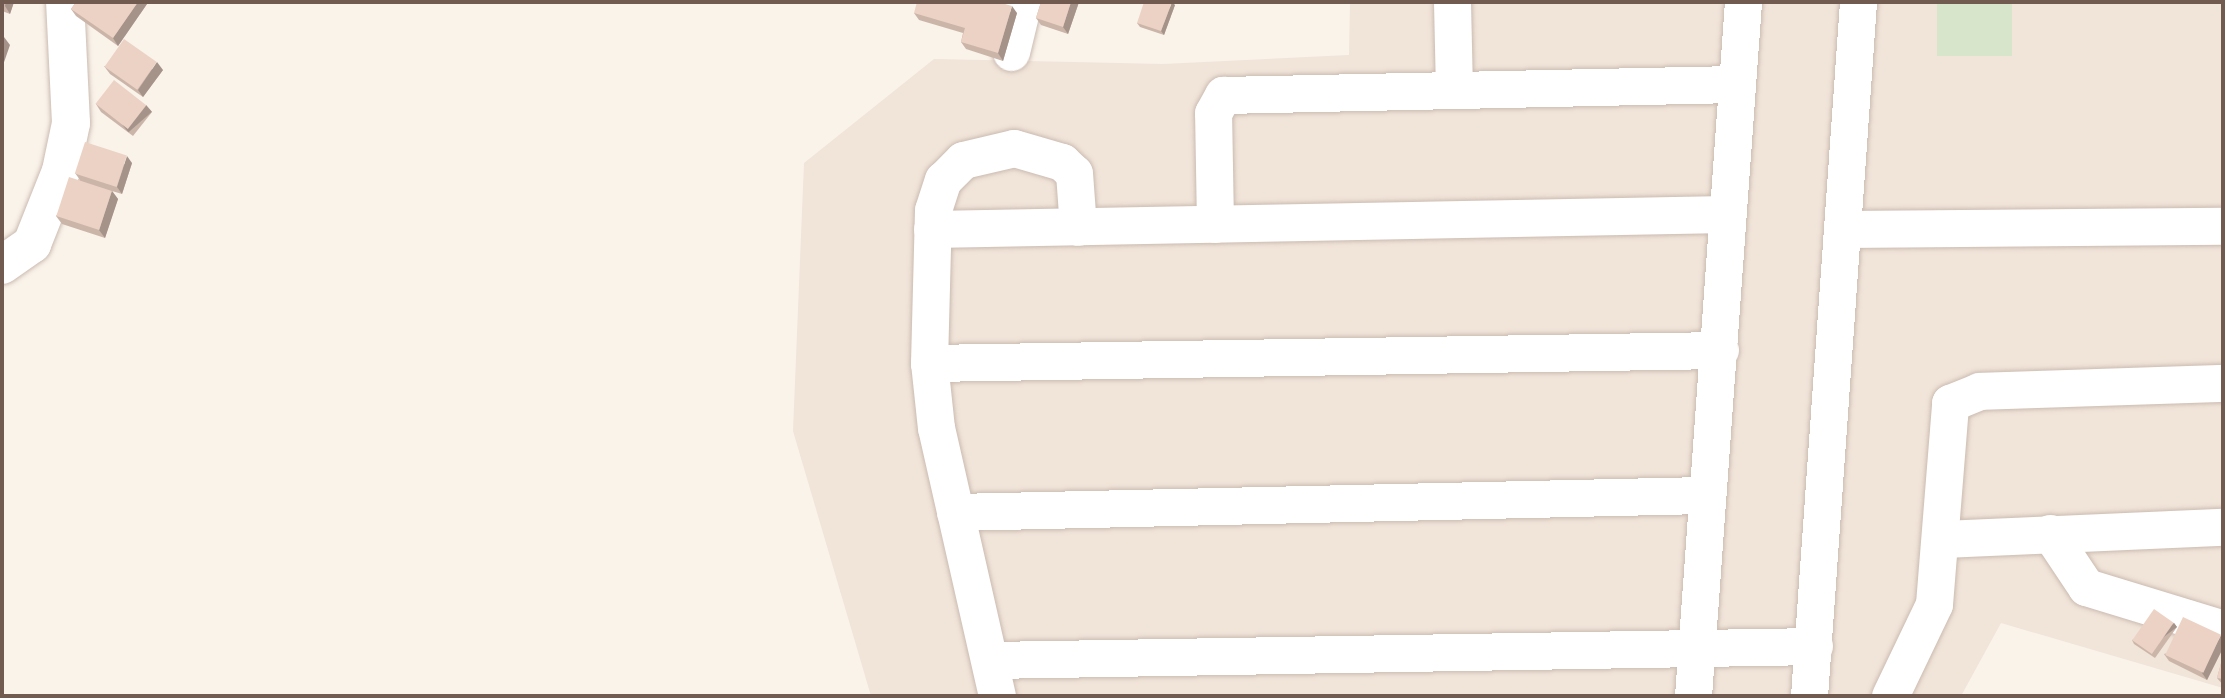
<!DOCTYPE html>
<style>
body{margin:0}
#map{position:relative;width:2225px;height:698px;overflow:hidden;background:#faf3ea;font-family:Montserrat,sans-serif}
div>[style]{position:absolute}
.residential>*{inset:0;background:#f1e4d9}
.green>*{inset:0;background:#d7e6ca;transform-origin:0 0}
.roads{filter:drop-shadow(0 0 2px #cbbbb1) drop-shadow(0 0 2px #cbbbb1)}
.street>*{height:37px;margin:-18.5px;padding:0 18.5px;transform-origin:18.5px;border-radius:18.5px;background:#fff}
.secondary>*{height:38px;margin:-19px;padding:0 19px;transform-origin:19px;border-radius:19px;background:#fff}
.wall>*{inset:0;background:#cbb5a9}
.shaded-wall>*{inset:0;background:#a5938a;transform-origin:0 0}
.building>*{inset:0;background:#ecd2c5;transform-origin:0 0}
span{translate:-50% -50%;white-space:nowrap;text-align:center;line-height:1.15;-webkit-text-stroke:5px #fdf7f0;paint-order:stroke}
.frame{position:absolute;inset:0;border:4px solid #715a50;pointer-events:none}
</style>
<div id="map">
<div class="residential">
<i style="clip-path:polygon(1350px 2px,2223px 2px,2223px 688px,2001px 623px,1961px 696px,871px 696px,793px 431px,804px 163px,934px 59px,1163px 64px,1349px 55px)"></i>
</div>
<div class="green">
<i style="left:1937px;top:2px;width:75px;height:54px"></i>
</div>
<div class="roads">
<div class="street">
<i style="left:1452px;top:2px;width:87px;rotate:88.7deg"></i>
<i style="left:1011px;top:52px;width:51px;rotate:-76.5deg"></i>
<i style="left:1215px;top:224px;width:111px;rotate:-91deg"></i>
<i style="left:1213px;top:113px;width:21px;rotate:-61deg"></i>
<i style="left:1223px;top:95px;width:513px;rotate:-1.23deg"></i>
<i style="left:932px;top:229px;width:795px;rotate:-1.08deg"></i>
<i style="left:1844px;top:229px;width:379px;rotate:-0.5deg"></i>
<i style="left:929px;top:363px;width:791px;rotate:-0.94deg"></i>
<i style="left:955px;top:512px;width:750px;rotate:-1.3deg"></i>
<i style="left:2050px;top:533px;width:65px;rotate:56.3deg"></i>
<i style="left:2086px;top:587px;width:143px;rotate:17deg"></i>
<i style="left:1943px;top:539px;width:280px;rotate:-2.5deg"></i>
<i style="left:990px;top:660px;width:824px;rotate:-0.97deg"></i>
<i style="left:997px;top:696px;width:275px;rotate:-102.8deg"></i>
<i style="left:936px;top:428px;width:65px;rotate:-96.1deg"></i>
<i style="left:929px;top:363px;width:153px;rotate:-88.5deg"></i>
<i style="left:933px;top:210px;width:32px;rotate:-72deg"></i>
<i style="left:943px;top:180px;width:28px;rotate:-45deg"></i>
<i style="left:963px;top:160px;width:52px;rotate:-13.2deg"></i>
<i style="left:1014px;top:148px;width:50px;rotate:16.3deg"></i>
<i style="left:1062px;top:162px;width:16px;rotate:43deg"></i>
<i style="left:1074px;top:173px;width:54px;rotate:85.8deg"></i>
<i style="left:1693px;top:696px;width:696px;rotate:-85.88deg"></i>
<i style="left:1809px;top:696px;width:696px;rotate:-85.96deg"></i>
<i style="left:1890px;top:696px;width:102px;rotate:-64.4deg"></i>
<i style="left:1934px;top:604px;width:202px;rotate:-85.4deg"></i>
<i style="left:1950px;top:403px;width:31px;rotate:-22deg"></i>
<i style="left:1979px;top:391px;width:244px;rotate:-1.9deg"></i>
</div>
<div class="secondary">
<i style="left:2px;top:265px;width:37px;rotate:-35deg"></i>
<i style="left:32px;top:244px;width:79px;rotate:-68.3deg"></i>
<i style="left:61px;top:171px;width:49px;rotate:-78.2deg"></i>
<i style="left:71px;top:123px;width:121px;rotate:-92.8deg"></i>
</div>
</div>
<div class="wall">
<i style="clip-path:polygon(2px 2px,14px 2px,10px 14px,2px 11px)"></i>
<i style="clip-path:polygon(76px 2px,146px 2px,147px 4px,118px 46px,76px 16px,71px 9px)"></i>
<i style="clip-path:polygon(1041px 2px,1079px 2px,1068px 34px,1041px 25px,1036px 18px)"></i>
<i style="clip-path:polygon(1175px 5px,1164px 35px,1140px 27px,1137px 23px)"></i>
<i style="clip-path:polygon(914px 13px,1017px 13px,1003px 61px,966px 49px,961px 42px,963px 33px,919px 20px)"></i>
<i style="clip-path:polygon(104px 66px,163px 70px,143px 97px,110px 74px)"></i>
<i style="clip-path:polygon(96px 104px,146px 105px,152px 112px,133px 136px,101px 112px)"></i>
<i style="clip-path:polygon(132px 163px,122px 194px,112px 191px,118px 199px,105px 238px,62px 224px,56px 216px,80px 180px,75px 173px)"></i>
<i style="clip-path:polygon(2174px 623px,2177px 627px,2155px 658px,2134px 644px,2132px 640px)"></i>
<i style="clip-path:polygon(2223px 639px,2223px 648px,2207px 680px,2169px 661px,2164px 654px)"></i>
<i style="clip-path:polygon(2223px 656px,2223px 685px,2217px 678px)"></i>
</div>
<div class="shaded-wall">
<i style="clip-path:polygon(6px 2px,14px 2px,10px 14px,5px 6px)"></i>
<i style="clip-path:polygon(138px 2px,146px 2px,147px 4px,118px 46px,113px 38px)"></i>
<i style="clip-path:polygon(1071px 2px,1079px 2px,1068px 34px,1063px 27px)"></i>
<i style="clip-path:polygon(1172px 2px,1175px 5px,1164px 35px,1161px 31px)"></i>
<i style="clip-path:polygon(1012px 6px,1017px 13px,1003px 61px,998px 53px)"></i>
<i style="clip-path:polygon(4px 37px,10px 45px,2px 68px,2px 45px)"></i>
<i style="clip-path:polygon(157px 62px,163px 70px,143px 97px,138px 90px)"></i>
<i style="left:146px;top:105px;width:9px;height:31px;rotate:49deg"></i>
<i style="clip-path:polygon(127px 156px,132px 163px,122px 194px,117px 187px)"></i>
<i style="clip-path:polygon(112px 191px,118px 199px,105px 238px,99px 230px)"></i>
<i style="left:2174px;top:623px;width:5px;height:38px;rotate:53deg"></i>
<i style="clip-path:polygon(2221px 635px,2223px 639px,2223px 648px,2207px 680px,2202px 673px)"></i>
</div>
<div class="building">
<i style="clip-path:polygon(76px 2px,138px 2px,113px 38px,71px 9px)"></i>
<i style="clip-path:polygon(917px 2px,998px 2px,1012px 6px,998px 53px,961px 42px,965px 28px,914px 13px)"></i>
<i style="clip-path:polygon(1041px 2px,1071px 2px,1063px 27px,1036px 18px)"></i>
<i style="clip-path:polygon(1144px 2px,1172px 2px,1161px 31px,1137px 23px)"></i>
<i style="left:124px;top:39px;width:40px;height:34px;rotate:35deg"></i>
<i style="left:114px;top:80px;width:41px;height:30px;rotate:38deg"></i>
<i style="left:85px;top:142px;width:44px;height:33px;rotate:18deg"></i>
<i style="left:69px;top:177px;width:45px;height:41px;rotate:18deg"></i>
<i style="left:2154px;top:609px;width:24px;height:38px;rotate:35deg"></i>
<i style="left:2183px;top:617px;width:42px;height:42px;rotate:25deg"></i>
<i style="clip-path:polygon(2223px 656px,2223px 679px,2217px 678px)"></i>
</div>
<div class="frame"></div>
</div>
